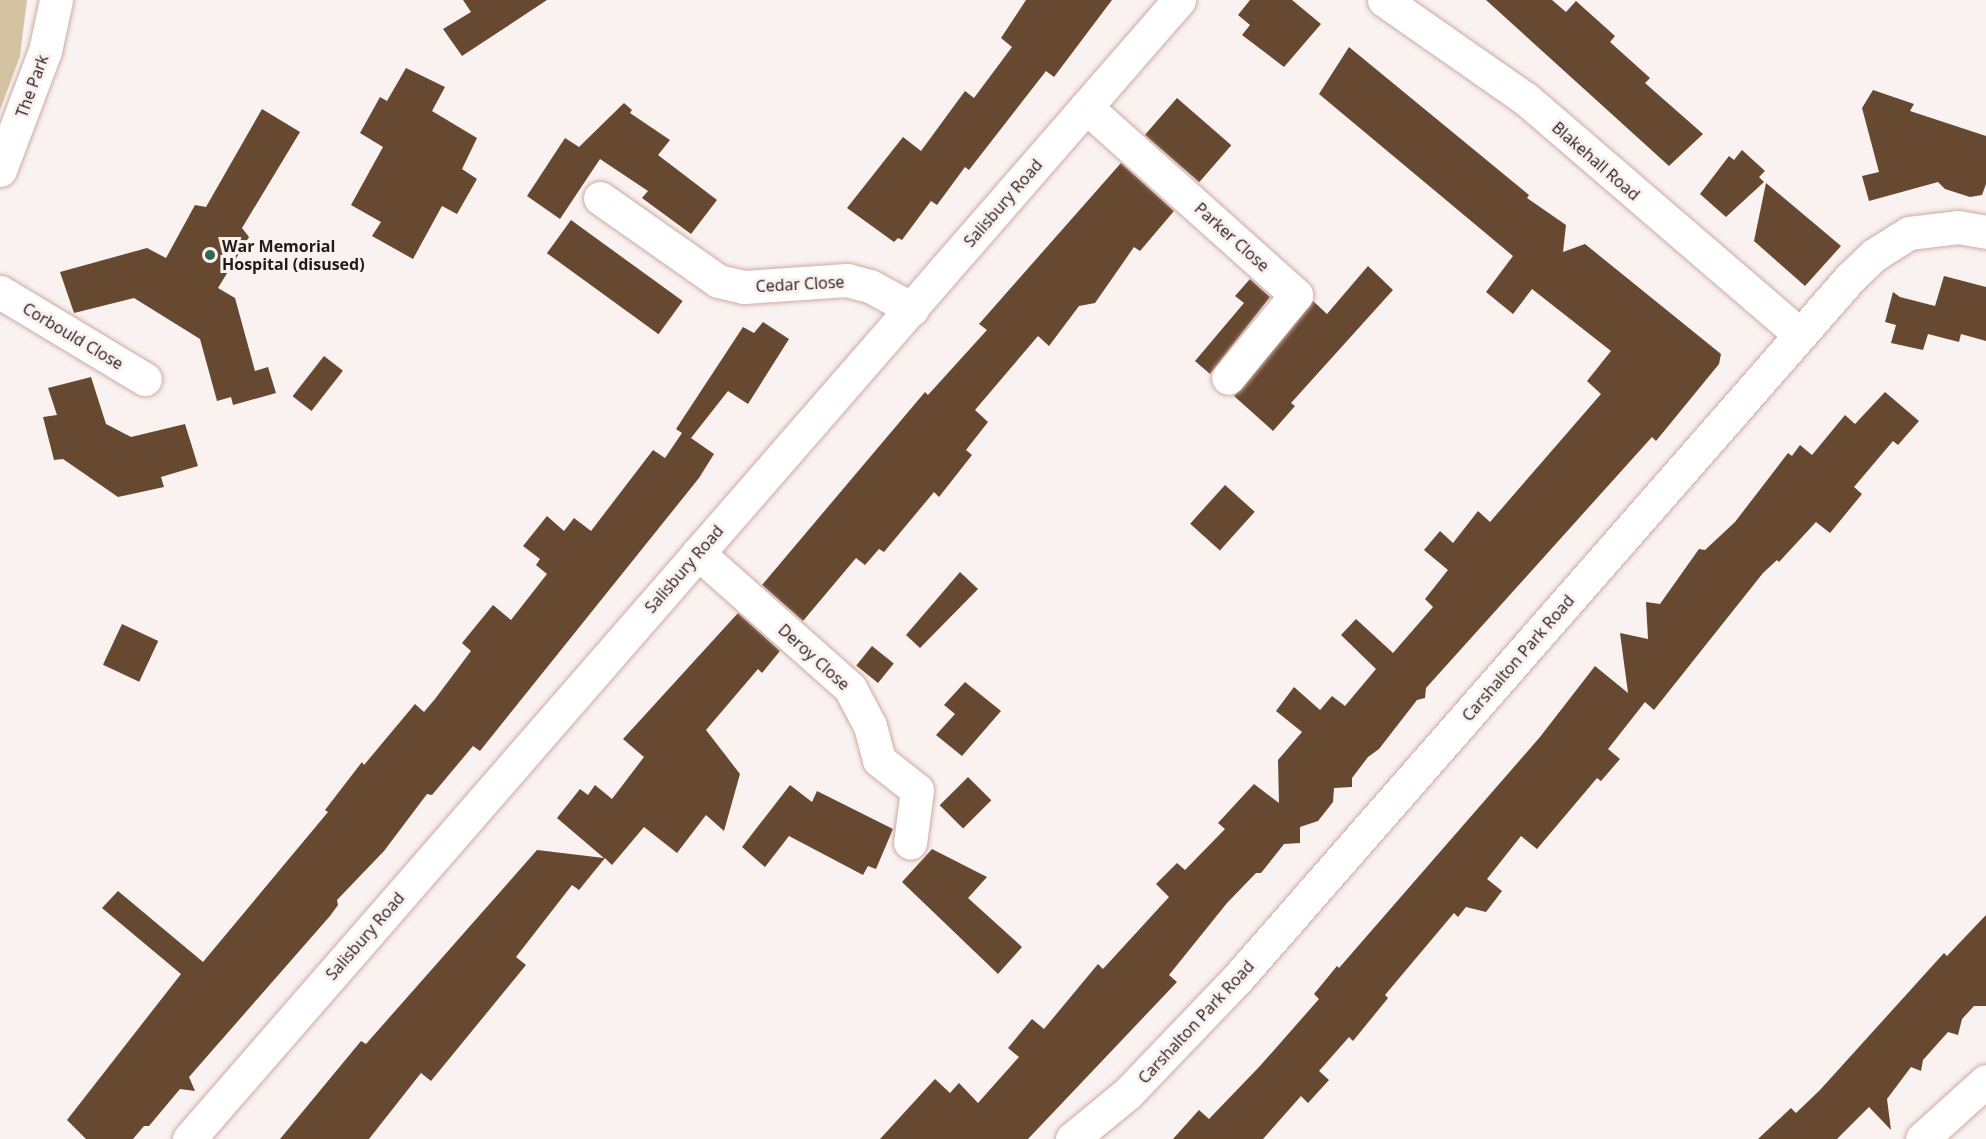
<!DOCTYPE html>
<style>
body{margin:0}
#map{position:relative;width:1986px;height:1139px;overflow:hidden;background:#f9f2f0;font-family:"Open Sans",sans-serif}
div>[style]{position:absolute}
.green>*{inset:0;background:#d4c3a1}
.building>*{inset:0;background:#674830;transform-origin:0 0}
.roads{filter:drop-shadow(0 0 2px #ceaaa3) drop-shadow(0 0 2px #ceaaa3)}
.street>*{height:33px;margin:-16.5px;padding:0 16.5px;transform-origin:16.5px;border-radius:16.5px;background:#fff}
.secondary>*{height:33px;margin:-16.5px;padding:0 16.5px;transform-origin:16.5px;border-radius:16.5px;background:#fff}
.dots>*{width:16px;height:16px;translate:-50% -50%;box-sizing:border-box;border:3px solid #f9f2f0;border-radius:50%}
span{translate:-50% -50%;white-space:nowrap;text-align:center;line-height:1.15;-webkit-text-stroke:6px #f9f2f0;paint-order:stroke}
.street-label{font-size:16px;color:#251815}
.poi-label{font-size:16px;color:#251815;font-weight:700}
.left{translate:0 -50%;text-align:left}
</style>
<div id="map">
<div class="green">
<i style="clip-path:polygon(0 0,27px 0,20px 56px,0 110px)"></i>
</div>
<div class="building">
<i style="clip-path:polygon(463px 0,547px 0,462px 56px,443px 29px,471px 12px)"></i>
<i style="clip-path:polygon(1026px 0,1112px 0,1054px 77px,1046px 71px,969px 170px,965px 167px,937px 205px,931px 201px,902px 240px,898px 238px,894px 242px,847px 208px,903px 137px,921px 151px,965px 91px,974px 98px,1012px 47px,1001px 38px)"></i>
<i style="clip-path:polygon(1250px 0,1292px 0,1321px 24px,1284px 67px,1242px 35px,1250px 25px,1238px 15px)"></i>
<i style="clip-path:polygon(1486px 0,1552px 0,1566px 12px,1576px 1px,1615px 36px,1610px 42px,1650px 78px,1645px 83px,1703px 134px,1669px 166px)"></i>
<i style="clip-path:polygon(1349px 47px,1529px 195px,1527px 198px,1566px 225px,1563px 252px,1585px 244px,1721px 354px,1719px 364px,1656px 441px,1652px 437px,1426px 688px,1425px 698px,1417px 700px,1379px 749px,1368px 757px,1352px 778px,1352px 787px,1334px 788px,1333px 802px,1318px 821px,1300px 827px,1300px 843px,1284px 844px,1261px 873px,1256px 873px,1227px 903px,1169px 975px,1177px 982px,1028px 1139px,880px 1139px,935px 1079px,950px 1093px,959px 1083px,978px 1103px,1019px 1057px,1008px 1048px,1032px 1019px,1044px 1029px,1098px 964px,1103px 969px,1169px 897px,1156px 884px,1177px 863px,1185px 870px,1225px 829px,1218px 823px,1254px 784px,1279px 803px,1278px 760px,1302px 732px,1276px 711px,1294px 687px,1320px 710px,1332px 696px,1345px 706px,1376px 669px,1341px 635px,1356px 619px,1393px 653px,1433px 607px,1425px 599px,1448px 570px,1424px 550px,1440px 531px,1453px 543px,1478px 511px,1490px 522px,1601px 394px,1587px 381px,1611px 351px,1532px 289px,1513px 314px,1486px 292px,1513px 256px,1319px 94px)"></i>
<i style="clip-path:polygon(406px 68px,445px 87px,432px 111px,477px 138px,462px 169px,477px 179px,457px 214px,442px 206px,413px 259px,372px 236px,381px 222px,351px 205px,383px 147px,360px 133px,380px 97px,387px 101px)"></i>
<i style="clip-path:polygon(1873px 90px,1914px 104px,1910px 111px,1986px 136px,1986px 184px,1982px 195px,1970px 197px,1945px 189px,1938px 182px,1869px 201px,1862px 176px,1879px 172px,1862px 108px)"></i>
<i style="left:1177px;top:98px;width:72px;height:49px;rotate:41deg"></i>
<i style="clip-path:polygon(624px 103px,632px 110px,630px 113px,670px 140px,658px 155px,717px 200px,691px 234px,642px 198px,648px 191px,600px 159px,560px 219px,527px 196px,565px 138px,579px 147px)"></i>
<i style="clip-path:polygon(262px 109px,300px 132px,242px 228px,249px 237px,218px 288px,235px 298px,255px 371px,268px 367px,276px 393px,233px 405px,231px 397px,217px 401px,200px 339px,134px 298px,74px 313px,60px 272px,147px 248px,166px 258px,195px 205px,206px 207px)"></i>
<i style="clip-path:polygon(1742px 150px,1765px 171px,1759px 177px,1764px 182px,1726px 217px,1700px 194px,1729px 156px,1734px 160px)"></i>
<i style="clip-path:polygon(1121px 163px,1174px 211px,1140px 251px,1134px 247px,1095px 303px,1079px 306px,1049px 346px,1038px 336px,975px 410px,988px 422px,966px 450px,972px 455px,939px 497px,934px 492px,884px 552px,879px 549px,865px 565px,856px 558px,803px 621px,762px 585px,925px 392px,928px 395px,987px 330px,979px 324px)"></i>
<i style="clip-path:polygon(1766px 183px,1841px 246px,1805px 286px,1754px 241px)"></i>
<i style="left:571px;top:220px;width:138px;height:41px;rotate:36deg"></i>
<i style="clip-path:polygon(1368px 266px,1393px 290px,1291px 403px,1295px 406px,1273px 431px,1234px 396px,1313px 301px,1327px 314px)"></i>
<i style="clip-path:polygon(1944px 276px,1986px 287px,1986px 341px,1961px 334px,1959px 342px,1928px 334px,1923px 350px,1891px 343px,1896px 325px,1885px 322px,1893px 292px,1900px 297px,1935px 306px)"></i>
<i style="clip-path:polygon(1250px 279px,1270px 297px,1210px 374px,1195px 361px,1244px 303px,1235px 296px)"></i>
<i style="clip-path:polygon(763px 322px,789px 339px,748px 404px,728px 391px,691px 438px,714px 454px,699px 478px,480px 751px,473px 746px,432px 795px,427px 794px,384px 851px,337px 900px,338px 905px,330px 916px,189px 1077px,195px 1091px,180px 1089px,149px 1126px,144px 1126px,133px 1139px,86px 1139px,67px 1120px,181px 974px,102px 908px,118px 891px,203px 962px,328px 812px,325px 810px,362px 762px,364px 765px,415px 704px,424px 712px,435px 699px,471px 651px,462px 643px,493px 605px,511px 620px,547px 574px,536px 565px,540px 559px,523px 546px,547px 516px,564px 531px,574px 518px,591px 531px,653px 450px,665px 458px,682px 433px,676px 429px,743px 327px,754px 333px)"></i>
<i style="left:324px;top:356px;width:24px;height:51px;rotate:38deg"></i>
<i style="clip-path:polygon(91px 377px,106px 424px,131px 437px,185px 424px,198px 466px,161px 477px,164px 487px,118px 497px,63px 459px,54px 460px,43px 417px,57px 415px,48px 388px)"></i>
<i style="clip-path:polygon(1885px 392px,1919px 421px,1898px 445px,1893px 441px,1854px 487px,1862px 494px,1830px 533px,1816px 522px,1779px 562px,1777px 560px,1763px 573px,1654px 710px,1645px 702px,1608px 749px,1620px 759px,1601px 781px,1597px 778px,1537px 849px,1521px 836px,1487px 879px,1502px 891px,1486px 912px,1466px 907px,1458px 917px,1454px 913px,1385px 995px,1388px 998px,1353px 1041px,1349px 1037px,1319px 1071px,1329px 1080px,1308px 1103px,1301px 1096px,1263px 1139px,1173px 1139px,1199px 1110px,1209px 1119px,1260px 1066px,1319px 999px,1314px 994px,1337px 966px,1339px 968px,1540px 737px,1595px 666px,1628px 693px,1620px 633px,1648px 639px,1646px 602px,1660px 604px,1699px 549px,1705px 550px,1735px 522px,1788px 453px,1792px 456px,1800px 445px,1812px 455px,1845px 415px,1855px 424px)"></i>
<i style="left:1225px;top:485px;width:40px;height:52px;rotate:42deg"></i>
<i style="clip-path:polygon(960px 572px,978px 589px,920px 648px,906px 635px)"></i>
<i style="clip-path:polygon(738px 613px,780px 651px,762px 673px,758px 669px,706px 730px,740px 774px,724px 831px,706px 815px,677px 853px,644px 827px,612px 865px,605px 858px,579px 890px,572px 885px,516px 957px,526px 965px,431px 1081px,421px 1073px,369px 1139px,280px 1139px,361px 1041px,366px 1044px,537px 850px,604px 858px,557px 818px,580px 789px,588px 795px,595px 785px,612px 799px,644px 757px,623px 739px)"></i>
<i style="left:122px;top:624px;width:40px;height:45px;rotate:25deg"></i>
<i style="left:872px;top:646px;width:28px;height:25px;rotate:39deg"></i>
<i style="clip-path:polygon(965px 682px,1001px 711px,962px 756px,936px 735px,955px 714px,944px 705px)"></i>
<i style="left:968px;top:777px;width:33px;height:40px;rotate:45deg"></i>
<i style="clip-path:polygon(790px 785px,812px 802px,817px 791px,893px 829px,876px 869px,868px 866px,863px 875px,789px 836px,765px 867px,742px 847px)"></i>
<i style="clip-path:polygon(932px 849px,987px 877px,968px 898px,1022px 947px,998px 974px,902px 882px)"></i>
<i style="clip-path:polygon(1986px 915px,1986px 1006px,1974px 1006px,1962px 1019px,1958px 1035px,1948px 1032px,1923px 1060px,1921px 1071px,1911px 1067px,1887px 1099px,1891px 1130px,1869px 1107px,1837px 1139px,1758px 1139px,1791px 1108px,1796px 1113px,1820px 1090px,1944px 953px,1947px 956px)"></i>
</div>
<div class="roads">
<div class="street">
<i style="left:1384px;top:0;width:173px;rotate:34.9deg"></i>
<i style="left:1526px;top:99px;width:360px;rotate:40.7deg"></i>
<i style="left:1086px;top:107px;width:282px;rotate:41.8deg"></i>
<i style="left:1296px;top:295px;width:107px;rotate:129.3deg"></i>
<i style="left:0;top:170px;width:127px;rotate:-69.3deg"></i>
<i style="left:45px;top:51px;width:52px;rotate:-77.8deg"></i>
<i style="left:600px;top:198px;width:144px;rotate:35.1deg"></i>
<i style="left:718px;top:281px;width:27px;rotate:13deg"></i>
<i style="left:744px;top:287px;width:103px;rotate:-3.9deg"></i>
<i style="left:847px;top:280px;width:24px;rotate:15deg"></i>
<i style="left:870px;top:286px;width:48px;rotate:28.7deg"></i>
<i style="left:0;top:292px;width:169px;rotate:31deg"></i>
<i style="left:698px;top:553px;width:203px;rotate:41.6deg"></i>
<i style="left:850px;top:688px;width:43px;rotate:62.2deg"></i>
<i style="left:870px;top:726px;width:35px;rotate:75deg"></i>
<i style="left:879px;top:760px;width:48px;rotate:38.3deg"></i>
<i style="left:917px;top:790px;width:53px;rotate:97.5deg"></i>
<i style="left:189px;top:1139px;width:1509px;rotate:-49deg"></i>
<i style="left:1072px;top:1139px;width:72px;rotate:-39.4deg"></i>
<i style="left:1128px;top:1093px;width:158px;rotate:-46.3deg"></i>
<i style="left:1237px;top:979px;width:933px;rotate:-48.83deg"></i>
<i style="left:1851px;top:277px;width:32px;rotate:-44deg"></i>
<i style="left:1874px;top:255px;width:41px;rotate:-32.2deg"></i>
<i style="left:1909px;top:233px;width:49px;rotate:-7deg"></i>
<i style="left:1958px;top:227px;width:28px;rotate:10deg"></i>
</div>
<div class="secondary">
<i style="left:1922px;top:1139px;width:86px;rotate:-42.2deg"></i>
</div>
</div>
<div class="dots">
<i style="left:210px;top:255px;background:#30674d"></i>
</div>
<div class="street-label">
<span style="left:32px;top:86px;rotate:-70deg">The Park</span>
<span style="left:1596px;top:161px;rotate:41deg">Blakehall Road</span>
<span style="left:1003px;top:203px;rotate:-49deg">Salisbury Road</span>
<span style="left:1232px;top:237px;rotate:42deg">Parker Close</span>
<span style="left:800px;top:284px;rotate:-3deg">Cedar Close</span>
<span style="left:73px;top:336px;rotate:31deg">Corbould Close</span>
<span style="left:684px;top:569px;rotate:-49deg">Salisbury Road</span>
<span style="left:814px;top:657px;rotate:42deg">Deroy Close</span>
<span style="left:1518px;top:658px;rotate:-49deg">Carshalton Park Road</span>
<span style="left:365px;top:936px;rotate:-49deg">Salisbury Road</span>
<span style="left:1196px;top:1022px;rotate:-47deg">Carshalton Park Road</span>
</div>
<div class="poi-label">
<span class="left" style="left:222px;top:255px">War Memorial<br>Hospital (disused)</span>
</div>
</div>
